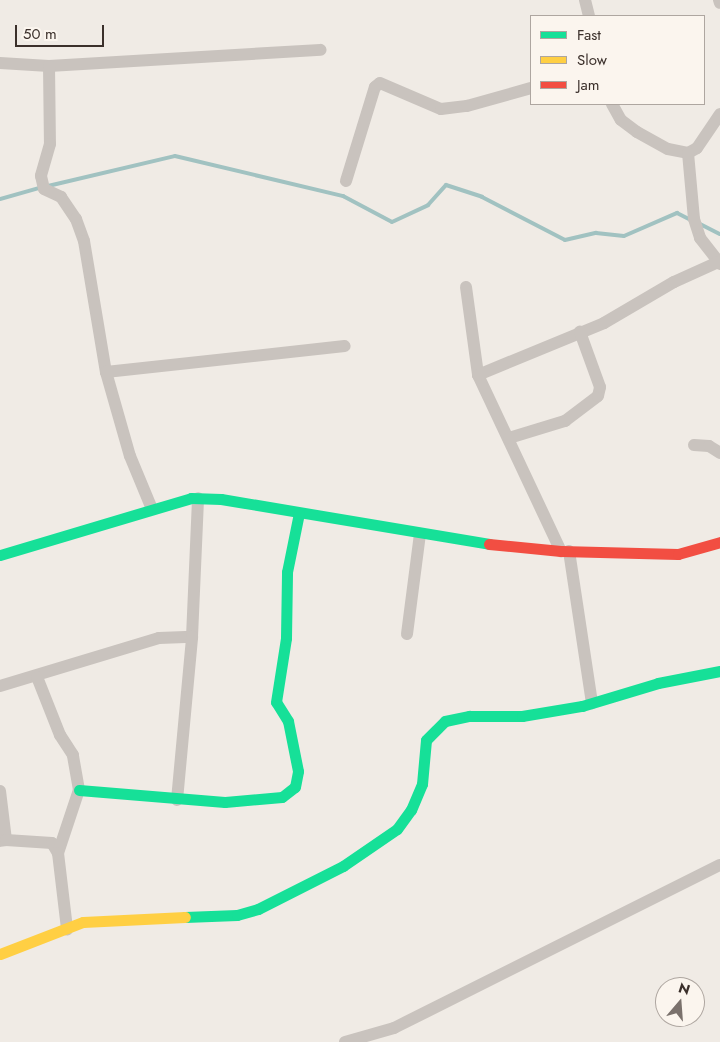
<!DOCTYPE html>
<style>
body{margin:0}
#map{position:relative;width:720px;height:1042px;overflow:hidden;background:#f0ebe5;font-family:Jost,sans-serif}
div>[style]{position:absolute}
.stream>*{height:4px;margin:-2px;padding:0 2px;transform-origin:2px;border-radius:2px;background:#a1c2c1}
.street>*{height:12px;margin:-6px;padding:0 6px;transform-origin:6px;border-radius:6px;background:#c9c3be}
.fast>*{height:11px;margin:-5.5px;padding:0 5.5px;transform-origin:5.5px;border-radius:5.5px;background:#16e098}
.slow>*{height:11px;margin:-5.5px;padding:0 5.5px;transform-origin:5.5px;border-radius:5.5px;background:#ffcf43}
.jam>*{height:11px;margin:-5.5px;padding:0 5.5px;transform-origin:5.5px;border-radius:5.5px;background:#f24e42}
span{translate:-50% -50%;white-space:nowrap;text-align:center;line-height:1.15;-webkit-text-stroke:4px #fbf5ee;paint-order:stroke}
.legend{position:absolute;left:530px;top:15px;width:175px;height:90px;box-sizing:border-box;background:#fbf5ee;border:1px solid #aea6a0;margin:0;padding:6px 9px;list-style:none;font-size:15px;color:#3b302b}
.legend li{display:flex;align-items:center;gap:10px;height:25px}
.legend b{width:25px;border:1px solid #aea6a0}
.north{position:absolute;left:655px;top:977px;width:50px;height:50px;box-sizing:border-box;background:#fbf5ee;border:1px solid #aea6a0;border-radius:50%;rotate:18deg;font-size:14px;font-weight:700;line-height:20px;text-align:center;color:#3b302b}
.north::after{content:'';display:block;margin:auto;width:18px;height:22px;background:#7a716c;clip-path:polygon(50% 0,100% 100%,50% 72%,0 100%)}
.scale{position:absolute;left:15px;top:25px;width:89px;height:22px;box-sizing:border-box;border:2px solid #3b302b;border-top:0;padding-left:6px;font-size:15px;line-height:18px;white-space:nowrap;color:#3b302b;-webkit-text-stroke:4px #fbf5ee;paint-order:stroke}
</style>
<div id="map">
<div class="stream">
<i style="left:48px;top:186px;width:130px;rotate:-13.3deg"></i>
<i style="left:175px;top:156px;width:173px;rotate:13.4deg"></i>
<i style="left:343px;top:196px;width:55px;rotate:28deg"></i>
<i style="left:392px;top:222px;width:40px;rotate:-25deg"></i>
<i style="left:428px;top:205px;width:27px;rotate:-48deg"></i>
<i style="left:446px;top:185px;width:38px;rotate:18deg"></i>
<i style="left:482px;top:197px;width:93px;rotate:27.4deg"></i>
<i style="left:565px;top:240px;width:32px;rotate:-13deg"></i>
<i style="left:596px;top:233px;width:28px;rotate:6deg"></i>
<i style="left:624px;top:236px;width:58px;rotate:-23.5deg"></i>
<i style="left:677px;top:213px;width:16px;rotate:27deg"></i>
<i style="left:0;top:199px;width:41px;rotate:-15.8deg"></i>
<i style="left:700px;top:224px;width:22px;rotate:27deg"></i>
</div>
<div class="street">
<i style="left:585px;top:0;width:16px;rotate:76deg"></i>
<i style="left:719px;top:0;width:3px;rotate:72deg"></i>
<i style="left:0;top:63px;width:49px;rotate:3.5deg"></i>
<i style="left:49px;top:66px;width:272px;rotate:-3.4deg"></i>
<i style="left:49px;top:66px;width:78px;rotate:89.3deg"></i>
<i style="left:50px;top:144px;width:33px;rotate:106deg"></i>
<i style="left:41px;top:176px;width:13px;rotate:77deg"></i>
<i style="left:44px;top:189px;width:19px;rotate:25deg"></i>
<i style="left:61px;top:197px;width:27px;rotate:56deg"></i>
<i style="left:76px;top:219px;width:23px;rotate:70deg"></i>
<i style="left:84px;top:241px;width:133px;rotate:80.5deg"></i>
<i style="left:106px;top:372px;width:87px;rotate:74.1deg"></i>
<i style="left:130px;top:456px;width:57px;rotate:67.5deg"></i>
<i style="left:612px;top:104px;width:18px;rotate:61deg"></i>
<i style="left:621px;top:120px;width:20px;rotate:37deg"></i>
<i style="left:637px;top:132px;width:35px;rotate:29deg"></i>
<i style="left:668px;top:149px;width:20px;rotate:11deg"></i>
<i style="left:688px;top:153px;width:10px;rotate:-29deg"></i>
<i style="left:697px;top:148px;width:41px;rotate:-55.9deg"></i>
<i style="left:688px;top:153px;width:66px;rotate:84.8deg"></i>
<i style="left:694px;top:219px;width:20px;rotate:72deg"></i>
<i style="left:700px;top:238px;width:33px;rotate:52deg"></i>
<i style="left:346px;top:181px;width:98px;rotate:-72.9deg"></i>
<i style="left:375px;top:87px;width:6px;rotate:-39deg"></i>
<i style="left:380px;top:83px;width:66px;rotate:23.1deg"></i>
<i style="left:441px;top:109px;width:26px;rotate:-7deg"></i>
<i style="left:467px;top:106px;width:66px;rotate:-15.7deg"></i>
<i style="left:466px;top:287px;width:89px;rotate:82.2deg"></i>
<i style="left:478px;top:375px;width:195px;rotate:64.8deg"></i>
<i style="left:106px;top:372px;width:240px;rotate:-6.2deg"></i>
<i style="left:478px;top:375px;width:136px;rotate:-22.4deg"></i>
<i style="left:604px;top:323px;width:81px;rotate:-30.4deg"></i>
<i style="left:674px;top:282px;width:48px;rotate:-24.4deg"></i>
<i style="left:509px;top:438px;width:59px;rotate:-16.9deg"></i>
<i style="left:565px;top:421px;width:41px;rotate:-37.1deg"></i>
<i style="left:598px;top:396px;width:9px;rotate:-77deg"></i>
<i style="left:600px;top:387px;width:59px;rotate:-110deg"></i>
<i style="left:694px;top:445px;width:15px;rotate:4deg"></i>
<i style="left:709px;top:446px;width:13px;rotate:32deg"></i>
<i style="left:569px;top:551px;width:154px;rotate:81.4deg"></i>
<i style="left:407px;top:634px;width:101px;rotate:-82.6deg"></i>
<i style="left:0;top:686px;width:166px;rotate:-16.8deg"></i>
<i style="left:159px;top:638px;width:33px;rotate:-2deg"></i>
<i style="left:192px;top:637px;width:139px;rotate:-87.5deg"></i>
<i style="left:0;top:791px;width:49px;rotate:83deg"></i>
<i style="left:6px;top:840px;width:6px;rotate:171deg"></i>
<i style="left:177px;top:800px;width:164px;rotate:-84.7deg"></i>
<i style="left:6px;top:840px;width:46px;rotate:3.7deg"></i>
<i style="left:52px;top:843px;width:12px;rotate:59deg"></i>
<i style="left:58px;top:853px;width:66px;rotate:-71.6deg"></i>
<i style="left:79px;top:790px;width:36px;rotate:-100deg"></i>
<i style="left:73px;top:755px;width:24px;rotate:-123deg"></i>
<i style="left:60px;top:735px;width:62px;rotate:-111.6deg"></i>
<i style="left:58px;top:853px;width:77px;rotate:83.2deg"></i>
<i style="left:345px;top:1042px;width:51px;rotate:-15.9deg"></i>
<i style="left:394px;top:1028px;width:364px;rotate:-26.6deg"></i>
</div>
<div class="fast">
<i style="left:0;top:555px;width:199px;rotate:-16.6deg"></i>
<i style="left:191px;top:498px;width:30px;rotate:2deg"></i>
<i style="left:221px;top:499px;width:272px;rotate:9.5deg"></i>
<i style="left:79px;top:790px;width:146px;rotate:4.7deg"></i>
<i style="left:225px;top:802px;width:57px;rotate:-5deg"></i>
<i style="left:282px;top:797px;width:16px;rotate:-38deg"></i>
<i style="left:295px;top:787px;width:16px;rotate:-79deg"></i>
<i style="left:298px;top:771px;width:51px;rotate:-101.3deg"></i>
<i style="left:288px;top:721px;width:22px;rotate:-122deg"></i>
<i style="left:276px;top:702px;width:65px;rotate:-81.1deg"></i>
<i style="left:286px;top:638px;width:66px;rotate:-89.1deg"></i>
<i style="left:287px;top:572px;width:60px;rotate:-78.5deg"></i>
<i style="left:185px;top:917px;width:52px;rotate:-2.2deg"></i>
<i style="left:237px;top:915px;width:22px;rotate:-16deg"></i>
<i style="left:258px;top:909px;width:95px;rotate:-26.8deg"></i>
<i style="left:343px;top:866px;width:65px;rotate:-34.4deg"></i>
<i style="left:397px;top:829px;width:24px;rotate:-54deg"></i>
<i style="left:411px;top:810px;width:28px;rotate:-67deg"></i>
<i style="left:422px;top:784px;width:44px;rotate:-84.8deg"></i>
<i style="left:426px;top:740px;width:27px;rotate:-45deg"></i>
<i style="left:445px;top:721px;width:25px;rotate:-12deg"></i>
<i style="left:469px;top:716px;width:53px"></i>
<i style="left:522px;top:716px;width:61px;rotate:-9.5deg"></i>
<i style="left:582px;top:706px;width:79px;rotate:-16.8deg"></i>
<i style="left:658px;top:683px;width:63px;rotate:-11deg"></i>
</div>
<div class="slow">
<i style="left:0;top:954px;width:89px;rotate:-21.1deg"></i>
<i style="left:83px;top:922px;width:102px;rotate:-2.8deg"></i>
</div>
<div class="jam">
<i style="left:489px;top:544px;width:72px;rotate:5.6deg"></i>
<i style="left:561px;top:551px;width:117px;rotate:1.5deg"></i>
<i style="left:678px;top:554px;width:44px;rotate:-15.9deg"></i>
</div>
<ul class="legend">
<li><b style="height:6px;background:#16e098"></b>Fast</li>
<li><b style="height:6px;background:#ffcf43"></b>Slow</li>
<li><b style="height:6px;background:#f24e42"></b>Jam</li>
</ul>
<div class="north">N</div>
<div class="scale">50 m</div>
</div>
